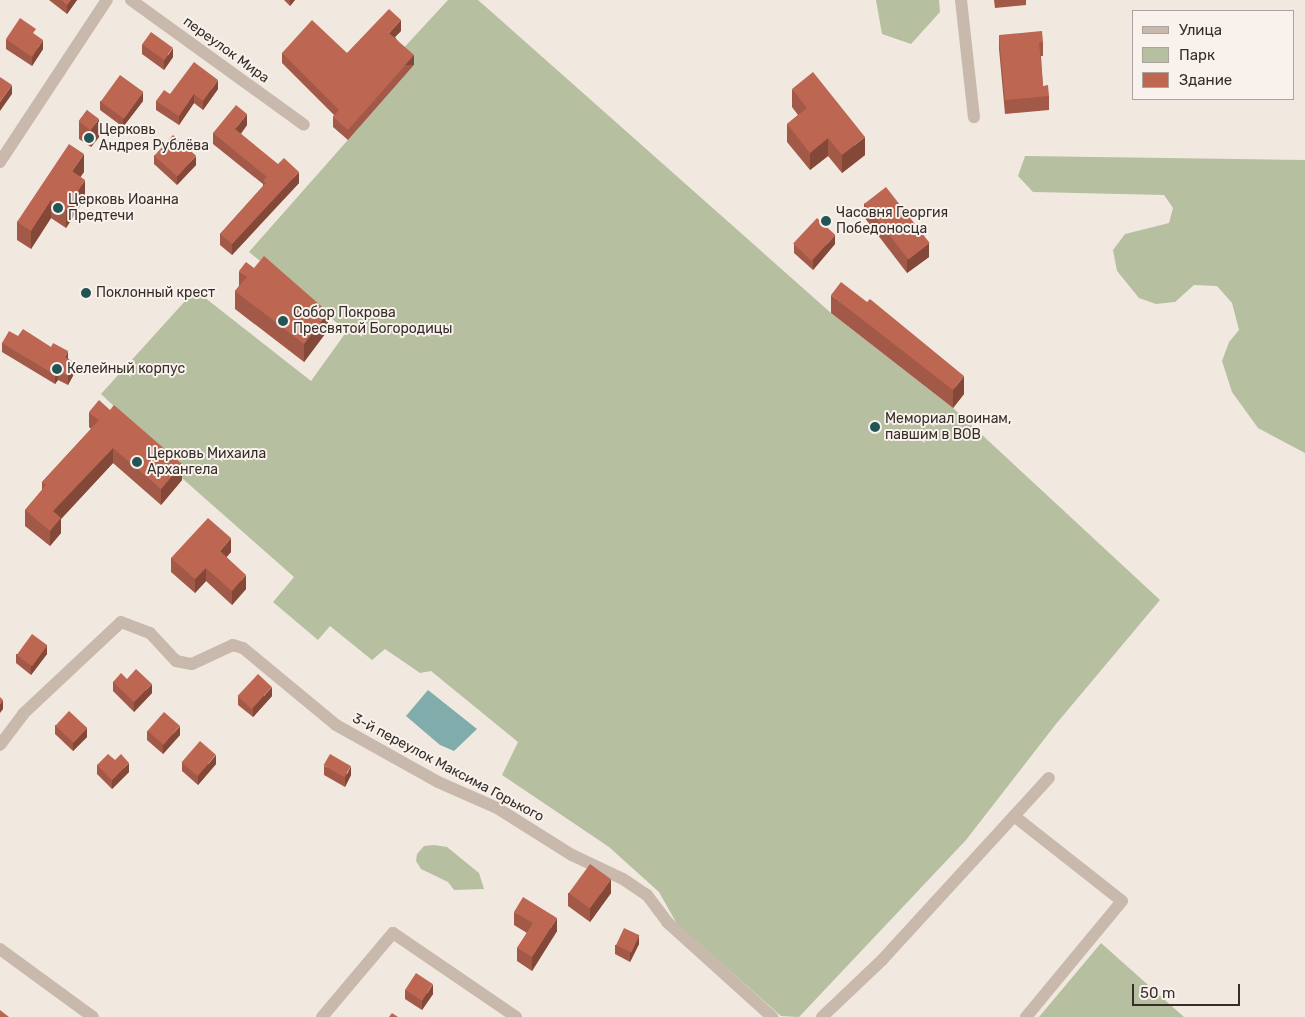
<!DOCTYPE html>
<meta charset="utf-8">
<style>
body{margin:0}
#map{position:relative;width:1305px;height:1017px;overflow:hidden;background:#f1e8e0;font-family:Rubik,sans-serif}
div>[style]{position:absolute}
.green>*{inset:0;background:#b6c0a0}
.water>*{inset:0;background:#80acac}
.minor>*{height:12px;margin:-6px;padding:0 6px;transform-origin:6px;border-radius:6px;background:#c9b8ac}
.wall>*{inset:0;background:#a35947}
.shaded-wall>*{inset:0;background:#844839;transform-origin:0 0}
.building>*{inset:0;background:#bd6752;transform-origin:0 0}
.dots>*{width:14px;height:14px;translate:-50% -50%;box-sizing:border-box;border:2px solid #f9f2ec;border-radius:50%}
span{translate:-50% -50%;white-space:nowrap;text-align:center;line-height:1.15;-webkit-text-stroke:4px #f9f2ec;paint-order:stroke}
.street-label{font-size:14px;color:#372e2a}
.poi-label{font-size:14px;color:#372e2a}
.left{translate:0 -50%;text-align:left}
.legend{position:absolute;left:1132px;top:10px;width:162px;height:90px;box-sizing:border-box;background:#f9f2ec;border:1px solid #aba49e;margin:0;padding:6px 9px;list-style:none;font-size:15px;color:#372e2a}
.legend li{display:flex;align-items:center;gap:10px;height:25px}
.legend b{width:25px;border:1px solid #aba49e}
.scale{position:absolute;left:1132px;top:984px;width:108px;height:22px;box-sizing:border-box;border:2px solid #372e2a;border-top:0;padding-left:6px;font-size:15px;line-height:18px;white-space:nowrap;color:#372e2a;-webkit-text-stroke:4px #f9f2ec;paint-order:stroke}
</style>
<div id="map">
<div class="green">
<i style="clip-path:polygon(448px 0,478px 0,831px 313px,953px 408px,1160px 600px,1056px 724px,966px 840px,799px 1017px,781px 1016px,677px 924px,659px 892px,609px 847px,502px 775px,518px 742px,431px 671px,420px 673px,385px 649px,372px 660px,330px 626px,318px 640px,273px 602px,294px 577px,115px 419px,120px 412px,101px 394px,195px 290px,311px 381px,347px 331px,249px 252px,414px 65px,400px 52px)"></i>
<i style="clip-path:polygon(876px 0,939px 0,940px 12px,911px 44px,882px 34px)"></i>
<i style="clip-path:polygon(1025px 156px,1305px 160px,1305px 453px,1258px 428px,1232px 392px,1222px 361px,1229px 342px,1239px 330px,1232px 303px,1217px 286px,1194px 285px,1175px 302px,1156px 304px,1139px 298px,1117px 271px,1113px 250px,1125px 234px,1169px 223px,1173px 208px,1164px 195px,1033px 192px,1018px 176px)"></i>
<i style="clip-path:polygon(434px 845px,447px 847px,479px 873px,484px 889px,454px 890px,448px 882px,421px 869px,416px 861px,417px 854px,424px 846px)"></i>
<i style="clip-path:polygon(1101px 943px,1184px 1017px,1039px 1017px)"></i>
</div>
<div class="water">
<i style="clip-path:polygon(428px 690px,477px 729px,454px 751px,440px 745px,406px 716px)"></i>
</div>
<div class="minor">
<i style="left:131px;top:0;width:213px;rotate:35.8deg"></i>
<i style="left:961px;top:0;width:118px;rotate:83.7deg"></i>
<i style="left:0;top:162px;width:194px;rotate:-56.6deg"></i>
<i style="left:0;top:745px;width:39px;rotate:-53deg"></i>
<i style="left:23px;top:714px;width:134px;rotate:-43.2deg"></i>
<i style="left:121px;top:622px;width:31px;rotate:21deg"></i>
<i style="left:150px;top:633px;width:38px;rotate:47deg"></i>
<i style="left:176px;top:661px;width:16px;rotate:11deg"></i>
<i style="left:192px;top:664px;width:45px;rotate:-24.9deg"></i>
<i style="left:233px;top:645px;width:10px;rotate:17deg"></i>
<i style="left:243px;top:648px;width:121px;rotate:39.6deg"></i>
<i style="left:336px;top:725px;width:117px;rotate:29.2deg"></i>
<i style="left:438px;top:782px;width:64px;rotate:23.8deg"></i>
<i style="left:497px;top:808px;width:89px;rotate:32.1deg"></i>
<i style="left:572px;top:855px;width:56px;rotate:25.2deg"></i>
<i style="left:623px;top:879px;width:29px;rotate:34deg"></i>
<i style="left:647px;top:895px;width:34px;rotate:53deg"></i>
<i style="left:667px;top:922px;width:142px;rotate:42.1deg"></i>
<i style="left:1014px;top:816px;width:137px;rotate:38.2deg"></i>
<i style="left:1122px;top:901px;width:151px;rotate:129.6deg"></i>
<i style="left:0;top:949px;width:115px;rotate:36.2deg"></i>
<i style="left:322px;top:1017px;width:110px;rotate:-49.8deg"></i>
<i style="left:393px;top:933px;width:149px;rotate:34.3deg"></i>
<i style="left:822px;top:1017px;width:83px;rotate:-43.5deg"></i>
<i style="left:882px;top:960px;width:247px;rotate:-47.5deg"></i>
</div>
<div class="wall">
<i style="clip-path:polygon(49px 0,77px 0,67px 14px)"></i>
<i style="clip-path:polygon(284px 0,295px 0,290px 6px)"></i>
<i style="clip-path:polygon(994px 0,1026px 0,1026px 5px,995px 8px)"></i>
<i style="clip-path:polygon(401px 31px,395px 37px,414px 65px,348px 140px,333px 127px,333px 117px,334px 115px,282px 63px,282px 53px,347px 53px)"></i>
<i style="clip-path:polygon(999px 35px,1043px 42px,1043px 56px,1041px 56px,1043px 86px,1049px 96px,1049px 110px,1005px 114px,999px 49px)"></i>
<i style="clip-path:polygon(6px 39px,43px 49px,32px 66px,6px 49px)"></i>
<i style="clip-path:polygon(142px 44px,173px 57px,164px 70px,142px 54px)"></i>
<i style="clip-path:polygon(218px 89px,203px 110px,194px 103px,179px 125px,156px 110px,156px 101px,170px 94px)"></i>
<i style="clip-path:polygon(792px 89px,865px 155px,842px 173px,828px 156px,810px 170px,787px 142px,787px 124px,798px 115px,792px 107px)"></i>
<i style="clip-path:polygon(100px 101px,143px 101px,123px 127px,100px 110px)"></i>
<i style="clip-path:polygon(87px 110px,99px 137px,91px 147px,79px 139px,79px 121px)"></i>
<i style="clip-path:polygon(247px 125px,241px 134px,299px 183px,232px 255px,220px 245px,220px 234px,263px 186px,263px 184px,213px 144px,213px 133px)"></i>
<i style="clip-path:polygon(154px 155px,196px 165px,177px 185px,154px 164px)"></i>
<i style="clip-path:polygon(84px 172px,80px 177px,85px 198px,66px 228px,51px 218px,31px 249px,17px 240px,17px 222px)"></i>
<i style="clip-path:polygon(864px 203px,929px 257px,907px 273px,864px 217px)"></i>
<i style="clip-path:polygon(794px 244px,835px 244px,813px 270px,794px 253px)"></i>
<i style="clip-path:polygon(239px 271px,328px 330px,304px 362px,235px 309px,235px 291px,239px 286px)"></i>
<i style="clip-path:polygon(831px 295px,964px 394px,953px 408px,831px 313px)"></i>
<i style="clip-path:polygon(18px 336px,68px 358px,75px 372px,68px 385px,58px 380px,55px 384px,2px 352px,2px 343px)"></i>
<i style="clip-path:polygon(89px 412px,182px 480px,161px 505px,113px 463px,61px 519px,61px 533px,50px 546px,25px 526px,25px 510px,42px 490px,42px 482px,91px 429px,89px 427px)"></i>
<i style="clip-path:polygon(231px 552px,226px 557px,246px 589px,232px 605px,206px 581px,195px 593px,171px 572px,171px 558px)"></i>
<i style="clip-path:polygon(16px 654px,47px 654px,31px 675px,16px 663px)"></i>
<i style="clip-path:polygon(127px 679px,152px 693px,134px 712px,113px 691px,113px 682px)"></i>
<i style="clip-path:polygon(238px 696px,272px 696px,253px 717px,238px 705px)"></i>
<i style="clip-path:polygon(55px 725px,87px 737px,73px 751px,55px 734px)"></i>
<i style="clip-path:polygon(147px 731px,180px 735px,163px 754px,147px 740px)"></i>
<i style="clip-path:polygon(115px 760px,129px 772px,112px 789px,97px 774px,97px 765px)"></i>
<i style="clip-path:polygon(182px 762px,216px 764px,198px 785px,182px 771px)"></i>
<i style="clip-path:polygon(324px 766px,351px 775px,345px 787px,324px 775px)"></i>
<i style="clip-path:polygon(568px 893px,611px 893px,590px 922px,568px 906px)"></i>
<i style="clip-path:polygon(514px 912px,557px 931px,532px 971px,517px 961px,517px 948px,527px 933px,514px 925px)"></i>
<i style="clip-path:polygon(639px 944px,630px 962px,615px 954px,615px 945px)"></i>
<i style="clip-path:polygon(405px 990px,433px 994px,422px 1010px,405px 999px)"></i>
</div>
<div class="shaded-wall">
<i style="clip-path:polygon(71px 0,77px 0,67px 14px,67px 5px)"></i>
<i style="clip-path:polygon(290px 0,295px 0,290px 6px)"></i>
<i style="clip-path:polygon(401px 20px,401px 31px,389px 43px,389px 33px)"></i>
<i style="clip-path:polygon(43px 40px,43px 49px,32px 66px,32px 57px)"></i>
<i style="clip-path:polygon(173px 48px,173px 57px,164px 70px,164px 61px)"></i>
<i style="left:414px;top:55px;width:10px;height:100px;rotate:90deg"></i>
<i style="clip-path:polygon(218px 80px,218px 89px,203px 110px,203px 101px)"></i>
<i style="clip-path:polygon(12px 85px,12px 94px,0 111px,0 102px)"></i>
<i style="clip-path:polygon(143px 92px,143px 101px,123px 127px,123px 118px)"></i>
<i style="clip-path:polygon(194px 94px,194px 103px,179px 125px,179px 116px)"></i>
<i style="clip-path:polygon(247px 114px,247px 125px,235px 140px,235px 129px)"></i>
<i style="clip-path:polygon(99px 119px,99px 137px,91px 147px,91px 129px)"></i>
<i style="clip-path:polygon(865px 137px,865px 155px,842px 173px,842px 155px)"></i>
<i style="clip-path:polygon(828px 138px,828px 156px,810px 170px,810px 153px)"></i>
<i style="clip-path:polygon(84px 154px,84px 172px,72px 189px,72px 171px)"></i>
<i style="clip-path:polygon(196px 156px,196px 165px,177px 185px,177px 176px)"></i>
<i style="clip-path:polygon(299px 172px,299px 183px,232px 255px,232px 244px)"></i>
<i style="clip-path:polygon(85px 180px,85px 198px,66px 228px,66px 210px)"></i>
<i style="clip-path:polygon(51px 200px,51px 218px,31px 249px,31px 231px)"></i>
<i style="clip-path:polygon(835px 235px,835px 244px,813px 270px,813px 260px)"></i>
<i style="clip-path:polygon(929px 243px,929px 257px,907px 273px,907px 260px)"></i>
<i style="clip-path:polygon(328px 312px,328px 330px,304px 362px,304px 344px)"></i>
<i style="clip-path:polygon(68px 351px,68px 360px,65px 357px)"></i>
<i style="clip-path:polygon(75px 363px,75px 372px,68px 385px,68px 376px)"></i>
<i style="clip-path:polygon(58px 371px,58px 380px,55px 384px,55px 375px)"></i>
<i style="clip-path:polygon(964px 376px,964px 394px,953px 408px,953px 390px)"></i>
<i style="clip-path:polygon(113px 448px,113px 463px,61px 519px,61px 533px,50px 546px,50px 531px,53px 511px)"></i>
<i style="clip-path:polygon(182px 464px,182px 480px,161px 505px,161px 489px)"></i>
<i style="clip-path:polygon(231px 538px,231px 552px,220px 565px,220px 551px)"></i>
<i style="clip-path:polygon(206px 568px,206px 581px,195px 593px,195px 579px)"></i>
<i style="clip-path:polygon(246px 575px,246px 589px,232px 605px,232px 591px)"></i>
<i style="clip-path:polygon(47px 645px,47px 654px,31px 675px,31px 666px)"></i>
<i style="clip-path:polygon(152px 684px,152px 693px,134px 712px,134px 702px)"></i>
<i style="clip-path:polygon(272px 687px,272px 696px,253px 717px,253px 708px)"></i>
<i style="clip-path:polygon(3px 700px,3px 709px,0 713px,0 704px)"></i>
<i style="clip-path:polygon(180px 726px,180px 735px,163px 754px,163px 745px)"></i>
<i style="clip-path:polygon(87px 728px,87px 737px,73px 751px,73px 742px)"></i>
<i style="clip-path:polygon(216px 755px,216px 764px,198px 785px,198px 776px)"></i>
<i style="clip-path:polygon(129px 763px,129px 772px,112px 789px,112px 780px)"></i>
<i style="clip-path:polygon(351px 766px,351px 775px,345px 787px,345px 778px)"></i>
<i style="clip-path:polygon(611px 879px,611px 893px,590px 922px,590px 908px)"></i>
<i style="clip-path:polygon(557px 918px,557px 931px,532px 971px,532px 957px)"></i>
<i style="clip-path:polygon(639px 935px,639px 944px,630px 962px,630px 953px)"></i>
<i style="clip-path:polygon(433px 984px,433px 994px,422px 1010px,422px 1001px)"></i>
</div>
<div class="building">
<i style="clip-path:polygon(61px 0,71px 0,67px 5px)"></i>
<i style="clip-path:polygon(389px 9px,401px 20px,389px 33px,414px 55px,348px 130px,333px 117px,339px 110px,282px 53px,312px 20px,347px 53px)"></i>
<i style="clip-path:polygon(20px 18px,36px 29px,33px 33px,43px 40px,32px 57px,6px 39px)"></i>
<i style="clip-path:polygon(1042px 31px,1043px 42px,1039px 43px,1043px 86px,1048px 85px,1049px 96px,1005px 100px,999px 35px)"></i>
<i style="left:151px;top:32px;width:27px;height:15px;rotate:36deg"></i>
<i style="clip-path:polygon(194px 62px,218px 80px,203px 101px,194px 94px,179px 116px,156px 101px,164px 90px,170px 94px)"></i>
<i style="clip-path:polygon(813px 72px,865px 137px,842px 155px,828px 138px,810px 153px,787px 124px,807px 108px,792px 89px)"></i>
<i style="left:120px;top:75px;width:29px;height:33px;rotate:36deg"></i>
<i style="clip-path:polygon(0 77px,12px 85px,0 102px)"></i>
<i style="clip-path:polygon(236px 105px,247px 114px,235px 129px,278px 164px,284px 158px,299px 172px,232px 244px,220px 234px,266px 183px,263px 181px,267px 177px,213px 133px)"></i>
<i style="left:87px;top:110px;width:15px;height:14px;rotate:37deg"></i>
<i style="left:173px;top:135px;width:31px;height:28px;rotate:42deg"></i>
<i style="clip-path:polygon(69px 144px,84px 154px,72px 171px,85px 180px,66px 210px,51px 200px,31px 231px,17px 222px)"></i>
<i style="left:886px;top:187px;width:71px;height:27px;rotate:52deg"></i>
<i style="left:817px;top:218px;width:25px;height:35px;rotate:43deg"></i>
<i style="clip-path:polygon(264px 256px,328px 312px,304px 344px,235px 291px,247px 277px,239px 271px,246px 262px,254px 268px)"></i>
<i style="clip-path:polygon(841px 282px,867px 302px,870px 299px,964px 376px,953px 390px,831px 295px)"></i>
<i style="clip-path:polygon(23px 329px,51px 347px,53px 343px,68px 351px,65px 357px,75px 363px,68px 376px,58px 371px,55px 375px,2px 343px,9px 331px,18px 336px)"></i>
<i style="clip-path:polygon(99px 400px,110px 410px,114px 405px,182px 464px,161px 489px,113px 448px,53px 511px,61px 518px,50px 531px,25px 510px,46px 485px,42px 482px,99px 420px,89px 412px)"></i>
<i style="clip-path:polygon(208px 518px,231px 538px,220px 551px,246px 575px,232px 591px,206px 568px,195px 579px,171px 558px)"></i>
<i style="left:32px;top:634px;width:19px;height:26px;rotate:36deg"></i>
<i style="clip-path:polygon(136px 669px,152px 684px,134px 702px,113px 682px,121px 673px,127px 679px)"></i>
<i style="left:258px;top:674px;width:19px;height:30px;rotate:43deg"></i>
<i style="clip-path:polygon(0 697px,3px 700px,0 704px)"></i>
<i style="left:69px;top:711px;width:25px;height:20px;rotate:43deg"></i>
<i style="left:164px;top:712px;width:21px;height:25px;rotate:41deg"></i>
<i style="left:200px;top:741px;width:21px;height:28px;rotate:41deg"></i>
<i style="clip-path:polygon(108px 754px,115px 760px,121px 754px,129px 763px,112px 780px,97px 765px)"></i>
<i style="left:330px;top:754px;width:24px;height:13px;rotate:30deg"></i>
<i style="left:590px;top:864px;width:26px;height:36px;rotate:36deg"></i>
<i style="clip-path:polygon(523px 897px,557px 918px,532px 957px,517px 948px,533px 923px,514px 912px)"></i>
<i style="left:624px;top:928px;width:17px;height:19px;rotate:25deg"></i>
<i style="left:416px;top:973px;width:20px;height:20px;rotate:33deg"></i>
<i style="clip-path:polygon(0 1010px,9px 1017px,0 1017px)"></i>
<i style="clip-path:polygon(392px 1013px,398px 1017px,389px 1017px)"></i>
</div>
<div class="dots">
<i style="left:89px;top:138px;background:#235556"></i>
<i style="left:58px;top:208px;background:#235556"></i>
<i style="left:826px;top:221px;background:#235556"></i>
<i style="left:86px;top:293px;background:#235556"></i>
<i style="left:283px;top:321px;background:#235556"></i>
<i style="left:57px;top:369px;background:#235556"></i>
<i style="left:875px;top:427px;background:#235556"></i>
<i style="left:137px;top:462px;background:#235556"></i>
</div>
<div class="street-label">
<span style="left:226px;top:50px;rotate:36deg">переулок Мира</span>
<span style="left:448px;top:768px;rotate:28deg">3-й переулок Максима Горького</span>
</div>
<div class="poi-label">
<span class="left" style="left:99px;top:138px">Церковь<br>Андрея Рублёва</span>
<span class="left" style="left:68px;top:208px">Церковь Иоанна<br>Предтечи</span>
<span class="left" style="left:836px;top:221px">Часовня Георгия<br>Победоносца</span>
<span class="left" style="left:96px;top:293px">Поклонный крест</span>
<span class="left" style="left:293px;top:321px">Собор Покрова<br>Пресвятой Богородицы</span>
<span class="left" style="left:67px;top:369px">Келейный корпус</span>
<span class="left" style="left:885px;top:427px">Мемориал воинам,<br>павшим в ВОВ</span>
<span class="left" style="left:147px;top:462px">Церковь Михаила<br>Архангела</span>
</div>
<ul class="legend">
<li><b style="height:6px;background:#c9b8ac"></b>Улица</li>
<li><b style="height:14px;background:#b6c0a0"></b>Парк</li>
<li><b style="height:14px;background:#bd6752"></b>Здание</li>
</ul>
<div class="scale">50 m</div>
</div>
